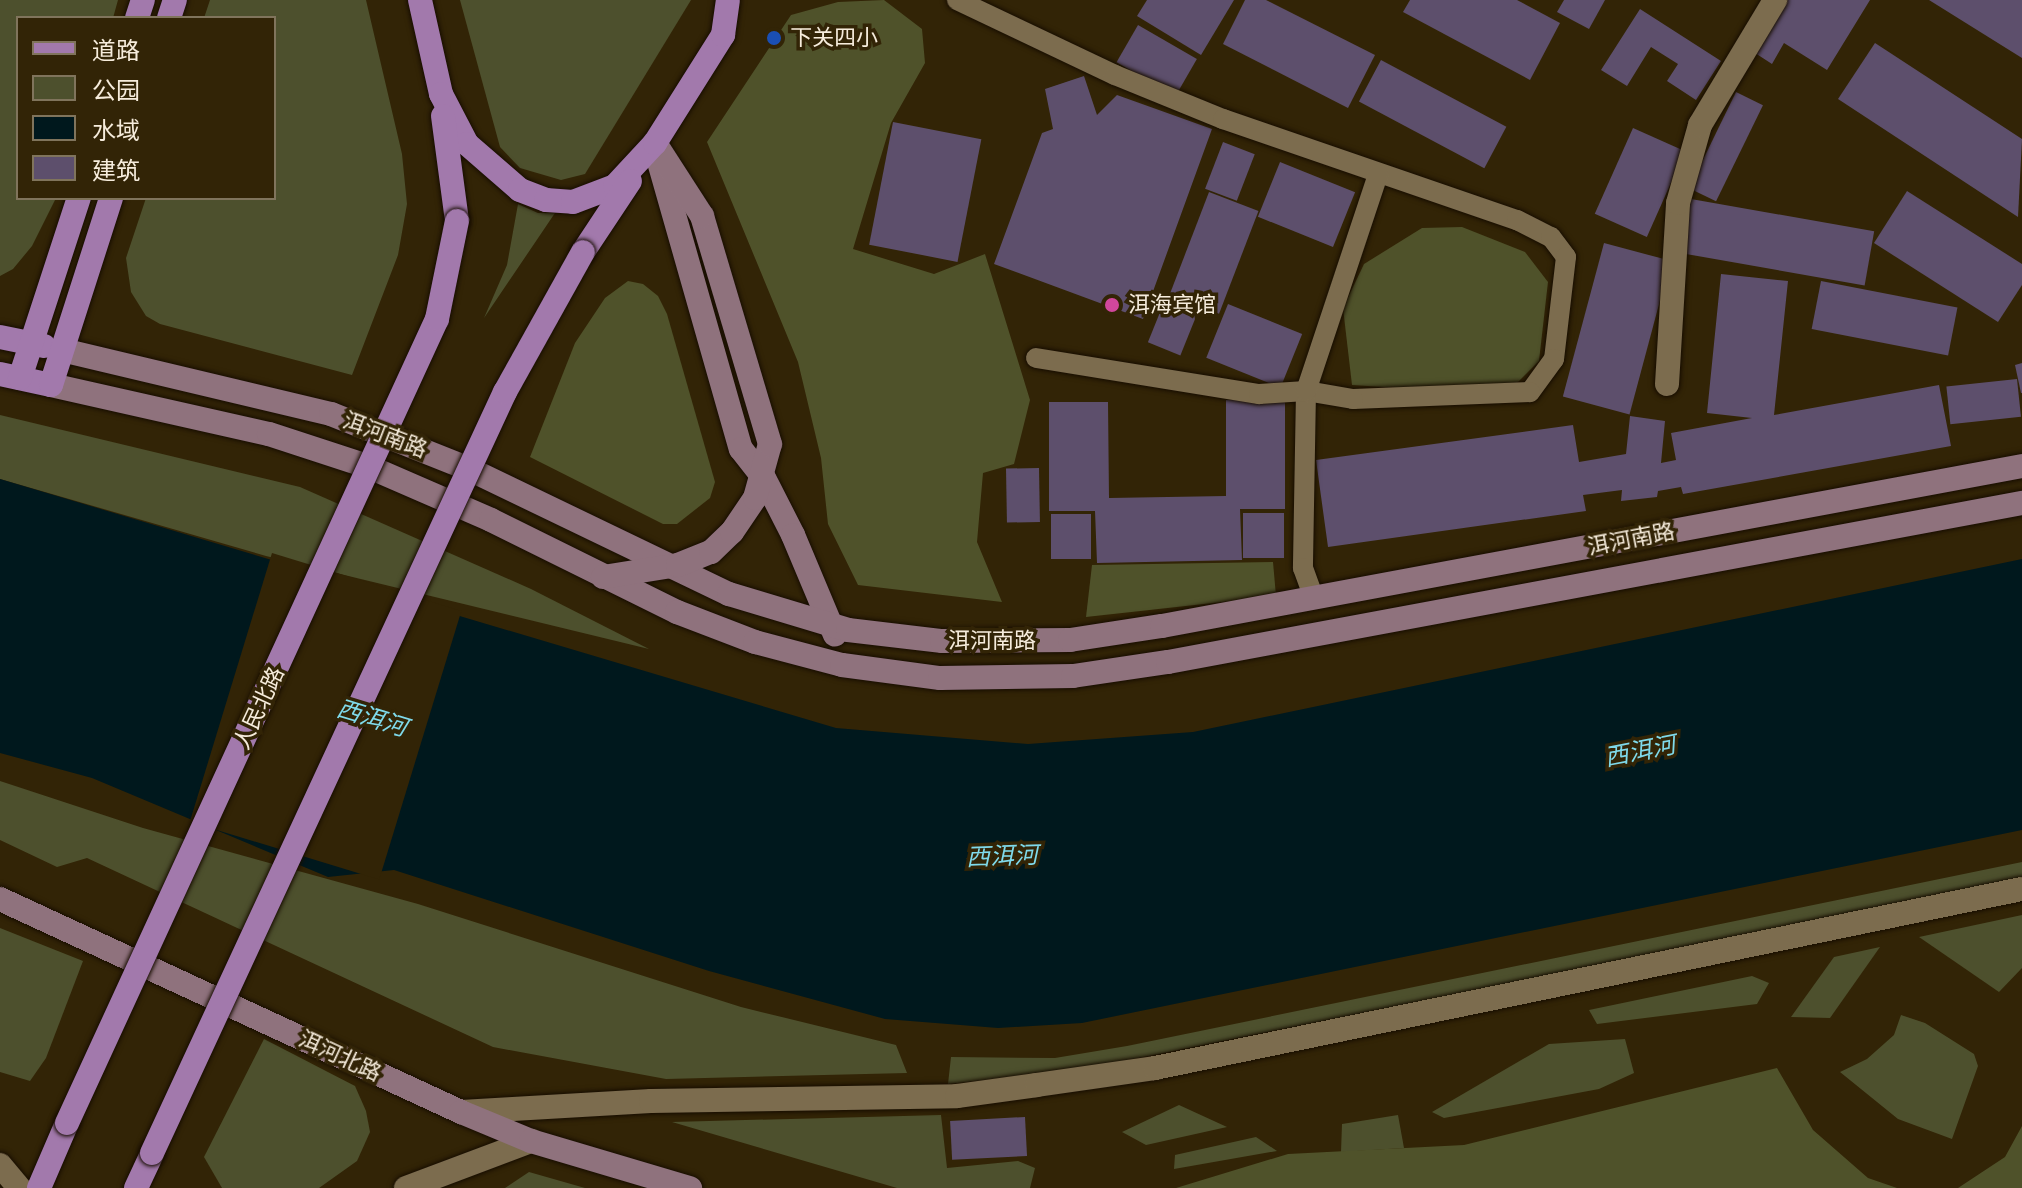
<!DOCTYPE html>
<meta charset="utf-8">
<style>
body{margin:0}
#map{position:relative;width:2022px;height:1188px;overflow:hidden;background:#322406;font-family:"Archivo Narrow","Noto Sans SC",sans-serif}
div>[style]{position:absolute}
.green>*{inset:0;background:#4d502d}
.forest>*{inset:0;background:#4f522a}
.water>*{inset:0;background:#00181d}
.pier>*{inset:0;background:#322406;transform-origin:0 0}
.building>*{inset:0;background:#5d4f6c;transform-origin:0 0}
.roads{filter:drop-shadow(0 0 2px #170d00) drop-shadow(0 0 2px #170d00)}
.lane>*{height:20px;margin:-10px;padding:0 10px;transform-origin:10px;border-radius:10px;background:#7c6c4e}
.street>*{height:24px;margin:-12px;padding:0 12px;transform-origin:12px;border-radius:12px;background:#7c6c4e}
.secondary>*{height:24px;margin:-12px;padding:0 12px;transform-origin:12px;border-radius:12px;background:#8f727d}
.primary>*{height:24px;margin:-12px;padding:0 12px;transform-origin:12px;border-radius:12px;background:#a279ac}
.bridges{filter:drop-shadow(0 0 2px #170d00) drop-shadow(0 0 2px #170d00)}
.primary-bridge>*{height:24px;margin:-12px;padding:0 12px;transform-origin:12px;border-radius:12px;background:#a279ac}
.dots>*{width:22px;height:22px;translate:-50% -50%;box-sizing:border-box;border:4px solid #322406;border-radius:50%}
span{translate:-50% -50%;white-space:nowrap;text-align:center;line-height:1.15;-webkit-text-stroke:7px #322406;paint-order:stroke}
.poi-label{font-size:22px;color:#f6ecdc}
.left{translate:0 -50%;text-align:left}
.street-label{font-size:22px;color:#f6ecdc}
.water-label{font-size:24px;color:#7fdaeb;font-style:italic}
.legend{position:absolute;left:16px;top:16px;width:260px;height:184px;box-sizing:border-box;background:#322406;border:2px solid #80745c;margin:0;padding:10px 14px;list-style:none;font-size:24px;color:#f6ecdc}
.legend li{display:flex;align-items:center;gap:16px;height:40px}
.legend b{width:40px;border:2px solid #80745c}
</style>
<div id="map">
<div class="green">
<i style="clip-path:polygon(0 0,118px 0,113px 18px,18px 18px,18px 198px,56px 198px,32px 246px,13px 269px,0 276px)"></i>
<i style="clip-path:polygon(210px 0,366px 0,402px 154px,407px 204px,398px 255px,352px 375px,160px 324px,146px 316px,131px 292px,126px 258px,146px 198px,274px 198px,274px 18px,204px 18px)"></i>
<i style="clip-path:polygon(460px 0,691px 0,585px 174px,561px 180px,520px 168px,500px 147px)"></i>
<i style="clip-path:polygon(518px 204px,538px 213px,555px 213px,484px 318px,507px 265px)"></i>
<i style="clip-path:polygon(0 415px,300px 487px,531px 589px,649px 649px,266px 556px,0 479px)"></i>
<i style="clip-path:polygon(0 781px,143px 828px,418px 904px,741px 1007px,896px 1045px,907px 1073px,666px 1079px,493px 1047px,87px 858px,57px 867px,0 840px)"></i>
<i style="clip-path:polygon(2022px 862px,2022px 880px,1079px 1070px,948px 1084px,951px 1057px,1055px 1058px,1127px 1046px)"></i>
<i style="clip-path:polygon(2022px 915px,2022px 968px,1999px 992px,1919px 937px)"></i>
<i style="clip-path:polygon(0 928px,83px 961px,46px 1058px,30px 1081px,0 1072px)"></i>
<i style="clip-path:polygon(1880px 947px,1830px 1018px,1791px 1017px,1834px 957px)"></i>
<i style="clip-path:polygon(1752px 976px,1769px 983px,1757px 1004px,1597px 1024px,1589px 1010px)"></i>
<i style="clip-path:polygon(1901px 1015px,1925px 1023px,1974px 1054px,1978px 1066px,1952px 1139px,1898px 1119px,1840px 1072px,1867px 1059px,1894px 1035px)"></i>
<i style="clip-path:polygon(264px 1039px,355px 1086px,366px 1111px,370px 1132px,357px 1161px,319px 1188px,222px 1188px,204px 1157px)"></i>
<i style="clip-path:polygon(1625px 1039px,1634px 1073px,1599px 1089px,1444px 1118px,1432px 1112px,1549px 1044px)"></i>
<i style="clip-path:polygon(1179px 1105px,1227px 1127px,1146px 1145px,1122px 1132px)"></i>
<i style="clip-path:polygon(941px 1115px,947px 1168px,1018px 1161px,1035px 1168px,1030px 1188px,897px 1188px,672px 1122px)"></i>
<i style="clip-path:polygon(1398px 1115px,1404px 1148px,1341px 1152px,1342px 1124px)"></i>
<i style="clip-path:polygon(1256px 1137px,1277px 1151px,1174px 1169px,1175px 1155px)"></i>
<i style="clip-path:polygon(529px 1172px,585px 1188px,505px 1188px)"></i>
</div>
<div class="forest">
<i style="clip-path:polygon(884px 0,922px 29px,925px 63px,891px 123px,853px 249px,934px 274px,985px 254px,1030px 400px,1014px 464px,983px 473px,977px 542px,1002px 602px,858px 585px,828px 524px,821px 458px,798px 362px,707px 142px,791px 15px,838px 2px)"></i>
<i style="clip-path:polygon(1462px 227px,1525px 252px,1548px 282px,1539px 361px,1517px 383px,1414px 389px,1352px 385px,1343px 308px,1364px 264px,1422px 228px)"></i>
<i style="clip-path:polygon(628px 281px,643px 284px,658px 296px,667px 314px,715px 482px,710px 498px,677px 524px,663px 524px,530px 457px,575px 343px,605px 298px)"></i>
<i style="clip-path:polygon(1273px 562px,1276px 596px,1086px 617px,1092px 565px)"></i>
<i style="clip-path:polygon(1777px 1068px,1813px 1130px,1868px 1178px,1897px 1188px,1176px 1188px,1288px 1154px,1464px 1145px)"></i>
<i style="clip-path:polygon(2022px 1126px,2022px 1188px,1958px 1188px,2005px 1157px)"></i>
</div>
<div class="water">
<i style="clip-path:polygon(0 479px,836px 728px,1028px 744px,1193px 732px,2022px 559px,2022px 830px,1082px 1023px,998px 1028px,885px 1019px,709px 971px,394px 870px,328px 877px,92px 778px,0 753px)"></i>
</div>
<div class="pier">
<i style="left:272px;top:553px;width:198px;height:281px;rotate:17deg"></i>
</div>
<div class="building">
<i style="clip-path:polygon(1147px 0,1234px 0,1201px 55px,1137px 16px)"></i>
<i style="clip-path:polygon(1245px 0,1266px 0,1375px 55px,1348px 108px,1223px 44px)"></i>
<i style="clip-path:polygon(1410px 0,1517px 0,1560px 23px,1530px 80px,1403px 12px)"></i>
<i style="clip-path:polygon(1564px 0,1605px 0,1589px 29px,1557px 12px)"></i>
<i style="clip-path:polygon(1784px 0,1870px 0,1827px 70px,1784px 43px,1772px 64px,1752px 51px)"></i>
<i style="clip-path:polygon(1929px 0,2022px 0,2022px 58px)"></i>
<i style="clip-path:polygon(1640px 9px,1721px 61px,1696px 100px,1667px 81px,1678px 64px,1651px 47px,1627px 86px,1601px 70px)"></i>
<i style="left:1138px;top:25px;width:68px;height:43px;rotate:30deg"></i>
<i style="clip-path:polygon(1875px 43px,2022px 139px,2018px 217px,1838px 99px)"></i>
<i style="left:1381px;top:60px;width:142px;height:47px;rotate:28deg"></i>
<i style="clip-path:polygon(1084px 76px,1097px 115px,1117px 95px,1212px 129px,1143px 319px,994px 264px,1042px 133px,1053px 129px,1045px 89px)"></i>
<i style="left:1736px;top:92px;width:30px;height:107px;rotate:26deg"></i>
<i style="left:893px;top:122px;width:90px;height:125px;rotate:11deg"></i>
<i style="left:1633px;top:128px;width:57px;height:94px;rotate:24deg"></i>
<i style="left:1223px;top:142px;width:34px;height:50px;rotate:21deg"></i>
<i style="left:1280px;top:162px;width:81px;height:59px;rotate:22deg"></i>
<i style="clip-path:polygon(1907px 191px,2022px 264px,2022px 285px,1998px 322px,1874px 243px)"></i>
<i style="left:1209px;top:192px;width:53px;height:110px;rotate:21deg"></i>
<i style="left:1691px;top:199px;width:186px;height:55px;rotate:10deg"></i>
<i style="left:1604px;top:243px;width:69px;height:159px;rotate:15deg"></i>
<i style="clip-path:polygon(1721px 274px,1788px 281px,1774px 415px,1939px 385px,1951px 446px,1683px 494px,1681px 487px,1658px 491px,1657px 497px,1621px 501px,1622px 490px,1583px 495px,1586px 511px,1328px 547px,1316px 460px,1573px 425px,1579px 462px,1626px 454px,1630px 416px,1665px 421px,1661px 463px,1676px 460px,1671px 433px,1752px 418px,1707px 413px)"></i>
<i style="left:1821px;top:281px;width:139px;height:49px;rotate:11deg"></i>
<i style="left:1167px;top:295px;width:35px;height:51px;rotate:22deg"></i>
<i style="left:1228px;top:304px;width:80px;height:58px;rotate:22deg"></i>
<i style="clip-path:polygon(2022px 363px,2022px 393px,2021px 393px,2015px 365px)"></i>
<i style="left:2017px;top:379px;width:38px;height:71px;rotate:84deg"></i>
<i style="clip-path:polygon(1226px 400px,1285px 400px,1285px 509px,1240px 509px,1242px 560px,1097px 563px,1095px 511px,1049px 511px,1049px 402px,1108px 402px,1109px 498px,1226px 496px)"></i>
<i style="left:1039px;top:468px;width:54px;height:33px;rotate:89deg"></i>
<i style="left:1243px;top:513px;width:41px;height:45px"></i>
<i style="left:1051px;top:514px;width:40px;height:45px"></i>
<i style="left:1025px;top:1117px;width:39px;height:75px;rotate:87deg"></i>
</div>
<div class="roads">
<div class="lane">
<i style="left:957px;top:0;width:175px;rotate:25.4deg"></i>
<i style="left:1115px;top:75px;width:117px;rotate:22.2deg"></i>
<i style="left:1223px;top:119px;width:311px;rotate:19deg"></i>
<i style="left:1517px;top:220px;width:38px;rotate:27deg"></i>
<i style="left:1551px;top:237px;width:25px;rotate:53deg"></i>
<i style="left:1566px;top:257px;width:103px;rotate:96.7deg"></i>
<i style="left:1554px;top:359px;width:41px;rotate:126deg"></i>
<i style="left:1530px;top:392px;width:177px;rotate:177.7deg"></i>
<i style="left:1353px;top:399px;width:48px;rotate:-170.3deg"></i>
<i style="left:1306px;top:391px;width:177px;rotate:91deg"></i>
<i style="left:1303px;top:568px;width:32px;rotate:70deg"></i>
<i style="left:1036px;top:358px;width:226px;rotate:9.2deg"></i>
<i style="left:1259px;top:394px;width:47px;rotate:-3.7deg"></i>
<i style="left:1306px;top:391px;width:228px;rotate:-71.6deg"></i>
</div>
<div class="street">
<i style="left:1667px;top:384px;width:181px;rotate:-86.5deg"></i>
<i style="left:1678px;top:203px;width:81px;rotate:-74.2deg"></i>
<i style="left:1700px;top:125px;width:146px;rotate:-59deg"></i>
<i style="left:461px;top:1112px;width:190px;rotate:-3.3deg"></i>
<i style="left:651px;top:1101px;width:306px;rotate:-0.9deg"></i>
<i style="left:957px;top:1096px;width:81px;rotate:-7.8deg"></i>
<i style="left:1037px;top:1085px;width:119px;rotate:-8.2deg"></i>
<i style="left:1155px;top:1068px;width:885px;rotate:-11.67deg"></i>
<i style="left:0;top:1165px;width:30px;rotate:50deg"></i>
<i style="left:406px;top:1188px;width:134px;rotate:-20.6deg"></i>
</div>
<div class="secondary">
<i style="left:659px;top:162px;width:298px;rotate:74.1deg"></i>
<i style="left:741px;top:449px;width:37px;rotate:52deg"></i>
<i style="left:764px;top:478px;width:64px;rotate:63deg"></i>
<i style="left:793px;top:535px;width:108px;rotate:67.2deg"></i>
<i style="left:62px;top:350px;width:277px;rotate:13.4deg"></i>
<i style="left:331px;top:414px;width:146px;rotate:21.7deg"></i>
<i style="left:467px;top:468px;width:291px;rotate:25.7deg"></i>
<i style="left:729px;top:594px;width:124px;rotate:16.8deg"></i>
<i style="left:848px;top:630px;width:95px;rotate:6.7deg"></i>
<i style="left:942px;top:641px;width:128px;rotate:-0.4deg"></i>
<i style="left:1070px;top:640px;width:93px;rotate:-8.7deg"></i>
<i style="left:1162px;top:626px;width:875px;rotate:-10.54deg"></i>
<i style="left:51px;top:385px;width:223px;rotate:12.7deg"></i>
<i style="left:269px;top:434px;width:103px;rotate:18.1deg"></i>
<i style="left:367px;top:466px;width:135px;rotate:23.5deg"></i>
<i style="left:491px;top:520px;width:208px;rotate:26.3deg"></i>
<i style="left:677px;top:612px;width:84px;rotate:21deg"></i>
<i style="left:755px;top:642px;width:90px;rotate:14.8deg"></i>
<i style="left:842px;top:665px;width:99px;rotate:7.6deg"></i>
<i style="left:940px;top:678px;width:133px;rotate:-0.9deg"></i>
<i style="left:1073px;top:676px;width:96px;rotate:-8.4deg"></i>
<i style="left:1168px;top:662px;width:869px;rotate:-10.55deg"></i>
<i style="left:603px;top:577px;width:76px;rotate:-9.1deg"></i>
<i style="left:678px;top:565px;width:35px;rotate:-22deg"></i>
<i style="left:711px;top:552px;width:29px;rotate:-44deg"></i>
<i style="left:732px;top:532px;width:41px;rotate:-55.9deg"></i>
<i style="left:755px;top:498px;width:56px;rotate:-74.5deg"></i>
<i style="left:770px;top:444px;width:238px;rotate:-106.6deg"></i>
<i style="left:702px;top:216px;width:87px;rotate:-122.8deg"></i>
<i style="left:0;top:899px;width:508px;rotate:24.8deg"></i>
<i style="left:461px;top:1112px;width:76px;rotate:22.5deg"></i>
<i style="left:531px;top:1141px;width:166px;rotate:16.5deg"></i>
</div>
<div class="primary">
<i style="left:420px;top:0;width:96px;rotate:77.4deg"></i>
<i style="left:441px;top:94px;width:56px;rotate:62.5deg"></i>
<i style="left:467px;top:144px;width:70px;rotate:41deg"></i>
<i style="left:520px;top:190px;width:28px;rotate:21deg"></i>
<i style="left:546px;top:200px;width:27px;rotate:4deg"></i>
<i style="left:573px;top:202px;width:45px;rotate:-20.9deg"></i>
<i style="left:615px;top:186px;width:59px;rotate:-47.1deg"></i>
<i style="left:655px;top:143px;width:128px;rotate:-57.8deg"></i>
<i style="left:723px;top:35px;width:35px;rotate:-82deg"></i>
<i style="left:137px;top:18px;width:19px;rotate:-72deg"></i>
<i style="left:169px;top:18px;width:19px;rotate:-72deg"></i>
<i style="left:443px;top:116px;width:106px;rotate:82.4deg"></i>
<i style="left:583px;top:252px;width:85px;rotate:-56.5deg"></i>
<i style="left:0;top:337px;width:45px;rotate:11.6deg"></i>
<i style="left:0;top:374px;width:52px;rotate:12.2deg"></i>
<i style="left:51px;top:385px;width:196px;rotate:-72.2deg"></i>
<i style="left:20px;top:378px;width:189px;rotate:-71.9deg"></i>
<i style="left:39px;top:1188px;width:71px;rotate:-66.7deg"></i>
<i style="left:136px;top:1188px;width:38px;rotate:-65deg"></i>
</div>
</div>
<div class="bridges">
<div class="primary-bridge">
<i style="left:67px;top:1123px;width:885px;rotate:-65.29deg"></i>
<i style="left:437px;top:319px;width:100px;rotate:-78.5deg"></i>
<i style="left:152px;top:1153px;width:839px;rotate:-65.12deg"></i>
<i style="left:505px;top:392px;width:160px;rotate:-60.9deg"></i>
</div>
</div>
<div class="dots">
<i style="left:774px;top:38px;background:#1a4fb4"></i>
<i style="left:1112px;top:305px;background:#d1479c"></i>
</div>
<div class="poi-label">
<span class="left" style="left:790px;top:38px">下关四小</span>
<span class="left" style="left:1128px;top:305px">洱海宾馆</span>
</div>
<div class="street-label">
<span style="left:385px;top:435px;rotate:21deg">洱河南路</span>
<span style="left:1631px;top:539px;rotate:-11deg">洱河南路</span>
<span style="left:992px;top:641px">洱河南路</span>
<span style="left:259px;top:708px;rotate:-65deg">人民北路</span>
<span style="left:340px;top:1056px;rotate:25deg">洱河北路</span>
</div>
<div class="water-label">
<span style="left:372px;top:718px;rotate:17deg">西洱河</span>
<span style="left:1640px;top:751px;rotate:-11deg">西洱河</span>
<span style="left:1002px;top:856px;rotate:-2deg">西洱河</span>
</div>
<ul class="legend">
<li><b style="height:10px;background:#a279ac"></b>道路</li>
<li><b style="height:22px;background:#4d502d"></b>公园</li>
<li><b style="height:22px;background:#00181d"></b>水域</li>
<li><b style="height:22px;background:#5d4f6c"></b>建筑</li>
</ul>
</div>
